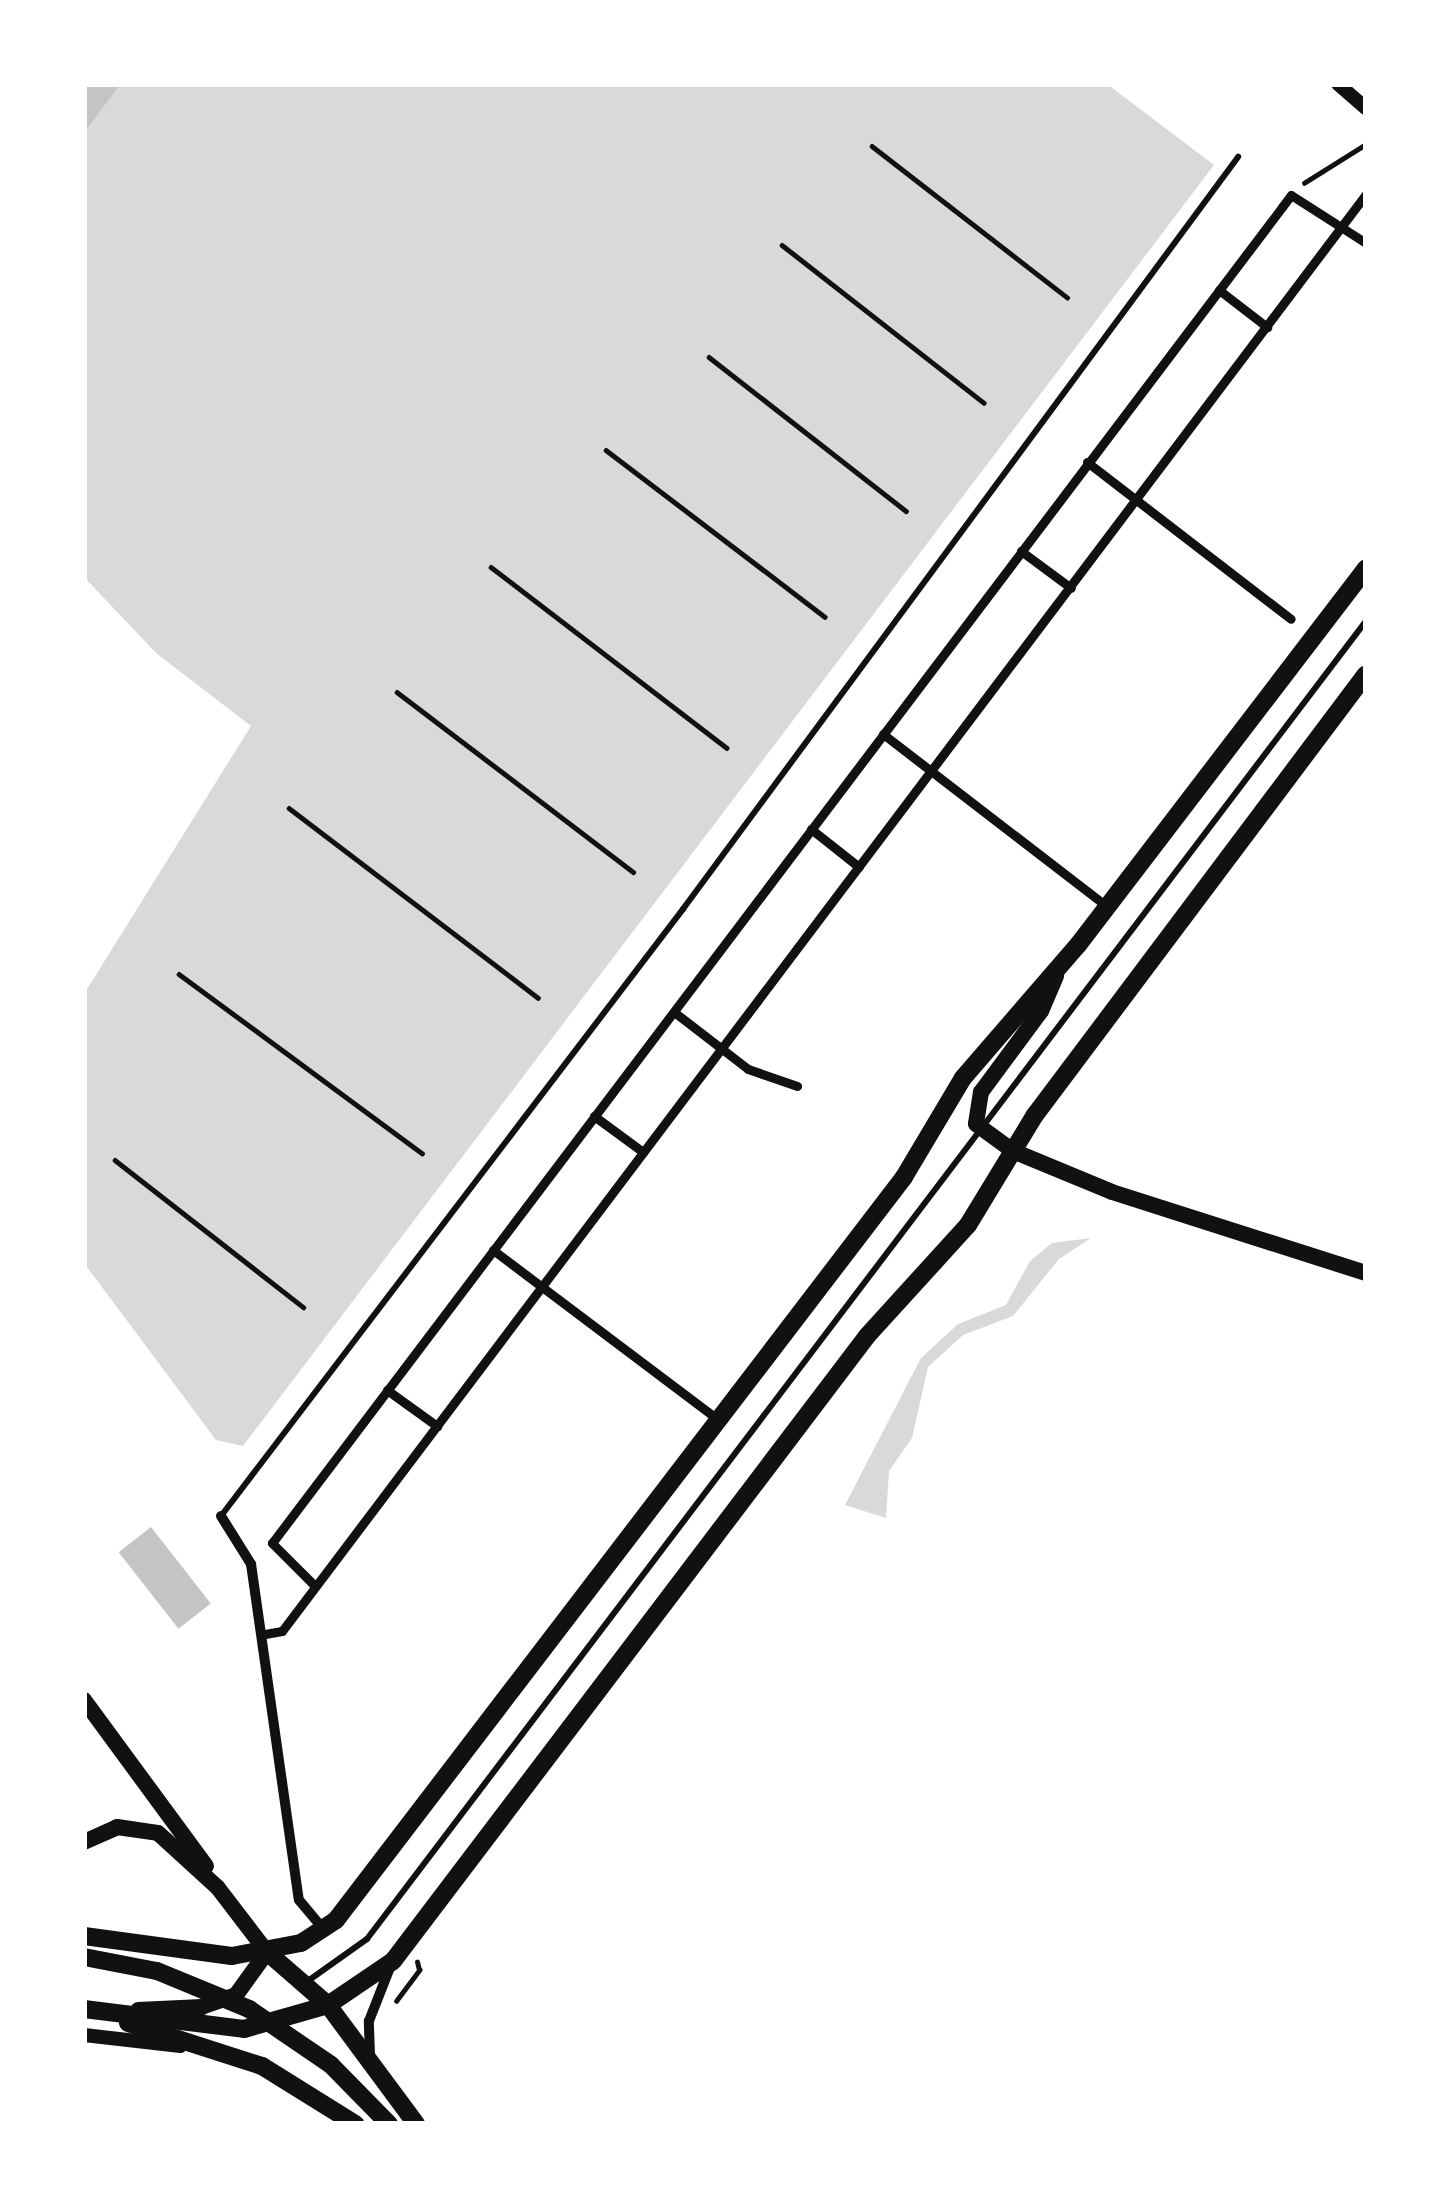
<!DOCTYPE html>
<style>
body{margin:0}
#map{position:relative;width:1450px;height:2208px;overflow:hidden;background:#fff;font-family:Lato,sans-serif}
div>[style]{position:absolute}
.water>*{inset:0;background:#d9d9d9}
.building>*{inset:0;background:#c4c4c4;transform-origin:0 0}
.path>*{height:4.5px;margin:-2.25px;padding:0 2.25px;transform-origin:2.25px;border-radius:2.25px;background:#111}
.service>*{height:6px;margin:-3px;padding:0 3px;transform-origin:3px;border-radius:3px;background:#111}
.pedestrian>*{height:9px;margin:-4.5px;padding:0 4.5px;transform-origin:4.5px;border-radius:4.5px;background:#111}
.minor>*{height:10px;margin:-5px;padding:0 5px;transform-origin:5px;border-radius:5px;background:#111}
.tertiary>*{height:14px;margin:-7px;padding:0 7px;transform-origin:7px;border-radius:7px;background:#111}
.secondary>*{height:16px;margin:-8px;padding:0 8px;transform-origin:8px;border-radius:8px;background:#111}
.primary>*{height:18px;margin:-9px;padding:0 9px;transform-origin:9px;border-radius:9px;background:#111}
.trunk>*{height:18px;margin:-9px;padding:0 9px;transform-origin:9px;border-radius:9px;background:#111}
span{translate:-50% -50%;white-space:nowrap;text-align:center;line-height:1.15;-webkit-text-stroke:9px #fff;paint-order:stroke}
.frame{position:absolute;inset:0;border:87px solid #fff;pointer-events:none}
</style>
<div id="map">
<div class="water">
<i style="clip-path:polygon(121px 84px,1107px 84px,1214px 165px,243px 1446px,216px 1440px,84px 1263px,84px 994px,251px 726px,156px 653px,84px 577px,84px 133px)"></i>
<i style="clip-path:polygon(1091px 1238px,1059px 1259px,1013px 1316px,963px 1335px,928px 1367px,912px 1438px,889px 1471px,886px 1518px,845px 1505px,921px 1358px,958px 1324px,1006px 1305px,1030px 1261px,1052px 1243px)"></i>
</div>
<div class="building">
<i style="clip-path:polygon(84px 84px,121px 84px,84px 133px)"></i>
<i style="left:151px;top:1527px;width:97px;height:41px;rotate:52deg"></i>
</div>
<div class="path">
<i style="left:872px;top:146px;width:247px;rotate:37.8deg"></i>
<i style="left:1304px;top:183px;width:73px;rotate:-32.2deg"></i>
<i style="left:782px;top:245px;width:256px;rotate:38deg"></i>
<i style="left:709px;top:357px;width:250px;rotate:38deg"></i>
<i style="left:606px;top:450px;width:275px;rotate:37.3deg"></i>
<i style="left:491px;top:567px;width:297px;rotate:37.5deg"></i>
<i style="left:397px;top:692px;width:297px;rotate:37.3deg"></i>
<i style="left:289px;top:808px;width:313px;rotate:37.3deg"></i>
<i style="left:179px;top:974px;width:302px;rotate:36.4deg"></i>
<i style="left:115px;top:1160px;width:239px;rotate:38deg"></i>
<i style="left:396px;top:2001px;width:39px;rotate:-53deg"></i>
<i style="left:419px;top:1970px;width:8px;rotate:-104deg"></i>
</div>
<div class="service">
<i style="left:221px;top:1516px;width:763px;rotate:-52.72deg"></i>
<i style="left:683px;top:909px;width:935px;rotate:-53.57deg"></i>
<i style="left:305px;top:1983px;width:76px;rotate:-35.4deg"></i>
<i style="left:367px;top:1939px;width:1654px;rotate:-52.84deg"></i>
</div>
<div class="pedestrian">
<i style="left:1219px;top:290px;width:61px;rotate:37.6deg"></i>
<i style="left:1087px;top:462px;width:257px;rotate:37.6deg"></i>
<i style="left:1021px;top:551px;width:62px;rotate:36.5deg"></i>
<i style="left:883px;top:734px;width:284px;rotate:37.6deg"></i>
<i style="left:811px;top:829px;width:61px;rotate:38.4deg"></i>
<i style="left:674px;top:1012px;width:93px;rotate:37.6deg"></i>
<i style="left:748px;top:1069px;width:52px;rotate:19.1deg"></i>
<i style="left:594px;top:1116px;width:61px;rotate:36.3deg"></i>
<i style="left:493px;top:1250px;width:284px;rotate:37deg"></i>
<i style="left:387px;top:1390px;width:62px;rotate:35.8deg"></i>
<i style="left:315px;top:1586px;width:61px;rotate:-135deg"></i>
<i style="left:272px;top:1543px;width:1675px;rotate:-52.91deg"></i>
<i style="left:1282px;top:207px;width:15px;rotate:-53deg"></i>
<i style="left:1291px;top:195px;width:89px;rotate:32.6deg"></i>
<i style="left:265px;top:1634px;width:17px;rotate:-10deg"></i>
<i style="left:282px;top:1631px;width:1800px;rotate:-52.97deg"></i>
</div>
<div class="minor">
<i style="left:221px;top:1516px;width:57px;rotate:58deg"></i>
<i style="left:251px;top:1564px;width:339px;rotate:81.9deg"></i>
<i style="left:299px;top:1900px;width:39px;rotate:50deg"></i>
<i style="left:370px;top:2056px;width:35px;rotate:-92deg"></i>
<i style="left:369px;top:2021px;width:60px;rotate:-68.6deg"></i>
</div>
<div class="tertiary">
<i style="left:1338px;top:84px;width:37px;rotate:41deg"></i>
<i style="left:84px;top:2035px;width:97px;rotate:6.5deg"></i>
</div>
<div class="secondary">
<i style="left:1056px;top:976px;width:38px;rotate:113deg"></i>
<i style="left:1041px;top:1011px;width:101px;rotate:126.5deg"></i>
<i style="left:981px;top:1092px;width:32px;rotate:99deg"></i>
<i style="left:976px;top:1124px;width:46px;rotate:36.1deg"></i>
<i style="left:1013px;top:1151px;width:107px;rotate:22.5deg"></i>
<i style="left:1112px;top:1192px;width:267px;rotate:17.7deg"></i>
<i style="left:84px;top:1700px;width:206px;rotate:53.7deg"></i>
<i style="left:84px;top:1842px;width:36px;rotate:-24deg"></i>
<i style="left:117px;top:1827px;width:41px;rotate:8.3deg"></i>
<i style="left:158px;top:1833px;width:81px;rotate:42.5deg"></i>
<i style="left:218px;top:1888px;width:81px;rotate:52.6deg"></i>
<i style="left:267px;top:1952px;width:53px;rotate:125.8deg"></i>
<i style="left:236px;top:1995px;width:36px;rotate:161deg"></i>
<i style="left:202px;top:2007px;width:64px;rotate:177.3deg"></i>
</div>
<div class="primary">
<i style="left:84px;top:1936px;width:149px;rotate:7.7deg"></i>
<i style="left:232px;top:1956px;width:70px;rotate:-10.7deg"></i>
<i style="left:301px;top:1943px;width:42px;rotate:-33.3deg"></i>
<i style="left:336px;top:1920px;width:935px;rotate:-52.6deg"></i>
<i style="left:904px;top:1177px;width:115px;rotate:-59.2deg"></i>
<i style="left:963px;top:1078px;width:176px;rotate:-49.2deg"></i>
<i style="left:1078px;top:945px;width:474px;rotate:-52.6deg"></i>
<i style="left:267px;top:1952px;width:81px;rotate:41deg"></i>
<i style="left:328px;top:2005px;width:148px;rotate:53.5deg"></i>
<i style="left:84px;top:2009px;width:161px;rotate:7.1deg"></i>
<i style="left:244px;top:2029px;width:87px;rotate:-15.9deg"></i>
<i style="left:328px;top:2005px;width:78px;rotate:-34.1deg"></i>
<i style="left:393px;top:1961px;width:784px;rotate:-52.82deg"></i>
<i style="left:867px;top:1336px;width:150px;rotate:-47.7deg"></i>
<i style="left:968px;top:1225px;width:129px;rotate:-58.7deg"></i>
<i style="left:1035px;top:1115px;width:551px;rotate:-53.11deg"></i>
<i style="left:128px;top:2023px;width:141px;rotate:17.8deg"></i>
<i style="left:262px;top:2066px;width:110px;rotate:31.9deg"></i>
</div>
<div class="trunk">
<i style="left:84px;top:1957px;width:74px;rotate:10.9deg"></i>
<i style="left:157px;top:1971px;width:100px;rotate:22.4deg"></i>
<i style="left:249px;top:2009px;width:99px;rotate:34.3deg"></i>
<i style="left:331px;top:2065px;width:83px;rotate:45.5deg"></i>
</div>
<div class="frame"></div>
</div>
